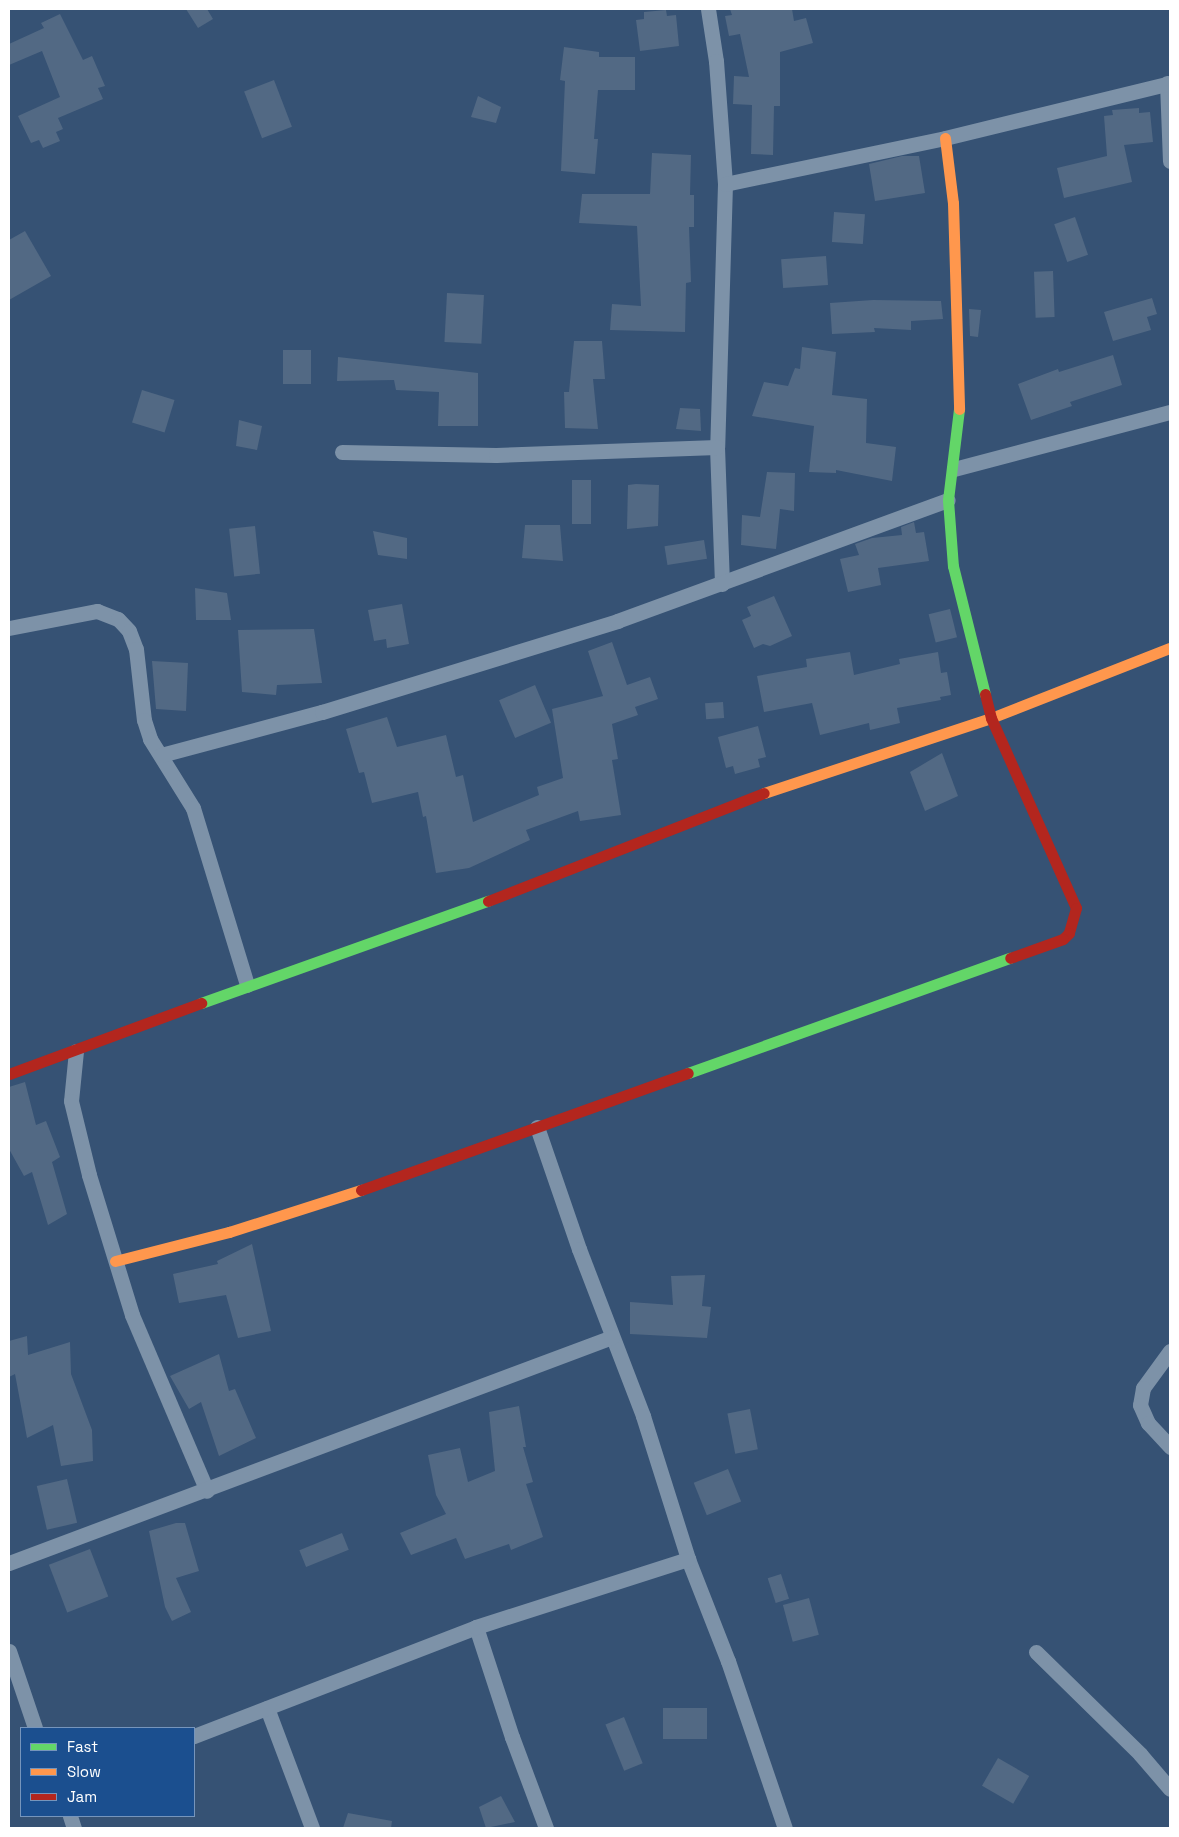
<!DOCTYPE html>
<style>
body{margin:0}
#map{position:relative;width:1179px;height:1837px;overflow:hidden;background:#365274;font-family:"Space Grotesk",sans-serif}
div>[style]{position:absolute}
.building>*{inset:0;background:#526984;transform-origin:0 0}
.street>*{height:15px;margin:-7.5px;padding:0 7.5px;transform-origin:7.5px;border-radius:7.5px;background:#7d92a8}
.fast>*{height:11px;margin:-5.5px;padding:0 5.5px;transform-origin:5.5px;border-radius:5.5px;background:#63d668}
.slow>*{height:11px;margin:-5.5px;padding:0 5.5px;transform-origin:5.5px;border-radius:5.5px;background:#ff974d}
.jam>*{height:11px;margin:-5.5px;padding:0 5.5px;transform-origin:5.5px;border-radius:5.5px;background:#b3261e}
span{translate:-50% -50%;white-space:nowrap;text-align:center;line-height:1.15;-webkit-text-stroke:4.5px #1b4f8f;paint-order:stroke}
.frame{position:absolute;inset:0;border:10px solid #fff;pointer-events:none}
.legend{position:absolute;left:20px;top:1727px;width:175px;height:90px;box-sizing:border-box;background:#1b4f8f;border:1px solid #7695bc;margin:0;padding:6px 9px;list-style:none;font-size:15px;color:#fff}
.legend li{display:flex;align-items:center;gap:10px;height:25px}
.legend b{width:25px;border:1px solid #7695bc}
</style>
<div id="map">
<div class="building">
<i style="clip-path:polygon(186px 9px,207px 9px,213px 19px,198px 28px)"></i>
<i style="clip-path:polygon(730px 9px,792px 9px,794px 21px,806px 18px,813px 43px,780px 52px,780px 106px,774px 106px,773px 155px,751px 154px,752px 105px,733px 104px,734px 76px,749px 77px,740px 34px,729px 36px,725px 16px,732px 15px)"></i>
<i style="clip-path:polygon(666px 10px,667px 16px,676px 15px,679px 46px,640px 51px,636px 20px,644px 19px,644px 12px)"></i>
<i style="clip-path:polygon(60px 14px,83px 60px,92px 56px,105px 86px,98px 88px,103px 99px,58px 118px,63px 129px,56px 132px,60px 141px,43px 148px,39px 140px,31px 143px,18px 116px,60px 97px,42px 51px,9px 65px,9px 44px,44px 28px,41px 23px)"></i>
<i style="clip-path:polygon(564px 47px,599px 52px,599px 57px,635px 57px,635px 90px,598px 90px,594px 139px,598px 139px,595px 174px,561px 171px,565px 81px,560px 80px)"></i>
<i style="left:274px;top:80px;width:50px;height:32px;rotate:69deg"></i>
<i style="clip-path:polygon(478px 96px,501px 107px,496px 123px,471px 117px)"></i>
<i style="clip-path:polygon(1139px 108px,1139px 113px,1150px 112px,1153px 142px,1124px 145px,1132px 182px,1064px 198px,1057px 168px,1107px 156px,1104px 116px,1113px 115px,1112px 110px)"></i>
<i style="clip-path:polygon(652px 153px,691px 155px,690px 195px,694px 195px,694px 227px,689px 227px,691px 282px,686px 283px,685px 332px,610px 330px,612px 304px,641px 306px,637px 226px,579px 223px,582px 194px,650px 194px)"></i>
<i style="clip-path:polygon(902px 156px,919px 156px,925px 193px,875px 201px,869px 164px)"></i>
<i style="left:834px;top:212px;width:31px;height:30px;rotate:4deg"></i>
<i style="left:1075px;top:217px;width:40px;height:22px;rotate:71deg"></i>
<i style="clip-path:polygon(25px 231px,51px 276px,9px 300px,9px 240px)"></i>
<i style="left:826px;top:256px;width:29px;height:45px;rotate:86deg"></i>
<i style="left:1053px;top:271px;width:46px;height:19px;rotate:88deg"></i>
<i style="left:447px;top:293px;width:37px;height:49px;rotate:3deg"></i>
<i style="clip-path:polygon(1152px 298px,1157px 314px,1147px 317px,1151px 330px,1113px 341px,1104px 312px)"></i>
<i style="clip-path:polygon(873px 300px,941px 301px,943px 319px,911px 321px,911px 330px,874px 328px,875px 332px,832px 334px,830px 303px)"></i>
<i style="clip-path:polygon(969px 309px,981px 310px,978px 337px,970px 336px)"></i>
<i style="clip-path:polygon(574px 341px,602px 341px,605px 379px,593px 379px,598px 429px,565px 428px,564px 392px,569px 392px)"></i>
<i style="clip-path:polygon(802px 347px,836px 352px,832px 395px,867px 399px,866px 443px,896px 447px,892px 481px,836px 470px,836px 473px,809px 472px,814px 426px,752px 416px,764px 382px,788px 386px,795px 368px,800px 369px)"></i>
<i style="left:283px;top:350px;width:28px;height:34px"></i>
<i style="clip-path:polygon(1113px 355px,1122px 385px,1070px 402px,1072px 406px,1031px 420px,1018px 384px,1058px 369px,1059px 372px)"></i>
<i style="clip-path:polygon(338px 357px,478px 373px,478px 426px,438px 426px,439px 392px,396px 390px,394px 380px,337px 381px)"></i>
<i style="left:142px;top:390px;width:34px;height:34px;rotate:17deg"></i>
<i style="clip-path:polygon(680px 408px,700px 409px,701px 431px,676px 429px)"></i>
<i style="clip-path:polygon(239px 420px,262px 426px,257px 450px,236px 446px)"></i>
<i style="clip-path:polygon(767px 472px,795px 473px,794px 511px,780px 509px,776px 549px,741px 545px,742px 515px,760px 517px)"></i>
<i style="left:572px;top:480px;width:19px;height:44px"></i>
<i style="clip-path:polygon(636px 484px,659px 485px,658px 526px,627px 529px,628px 485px)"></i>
<i style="clip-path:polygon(914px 522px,916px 533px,924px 532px,929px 561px,878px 568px,881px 585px,848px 592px,840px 559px,859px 555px,855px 544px,872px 538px,902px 535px,901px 527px)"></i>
<i style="clip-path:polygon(525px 525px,560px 525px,563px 561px,522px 558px)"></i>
<i style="left:255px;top:526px;width:48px;height:26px;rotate:84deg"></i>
<i style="clip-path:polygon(373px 531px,407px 538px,407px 559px,378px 555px)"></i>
<i style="left:704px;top:540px;width:19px;height:40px;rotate:81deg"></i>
<i style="clip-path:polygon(195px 588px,227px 593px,231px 620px,196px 620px)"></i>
<i style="clip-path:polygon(774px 596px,792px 636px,770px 646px,763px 644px,754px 648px,742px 620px,751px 616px,747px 607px)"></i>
<i style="clip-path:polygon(402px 604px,409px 644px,387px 648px,386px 639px,374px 641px,368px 610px)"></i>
<i style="left:950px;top:609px;width:29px;height:22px;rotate:76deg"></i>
<i style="clip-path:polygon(314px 629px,322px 683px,277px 685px,276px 695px,242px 692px,238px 630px)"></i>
<i style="clip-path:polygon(612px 642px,627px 685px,650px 677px,658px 699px,635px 707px,638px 715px,612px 724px,618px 759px,612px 760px,621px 815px,580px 821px,578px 811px,526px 830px,530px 840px,469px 868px,436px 873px,426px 816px,423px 817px,418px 792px,372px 803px,364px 772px,359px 773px,346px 729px,387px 717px,397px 747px,446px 735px,456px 777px,463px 775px,473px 822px,539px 795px,537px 787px,563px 778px,552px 709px,603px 696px,588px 651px)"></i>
<i style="clip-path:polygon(850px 652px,854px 675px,900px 664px,899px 659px,938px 652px,941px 673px,947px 672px,951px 695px,940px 697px,941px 700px,897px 708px,900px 723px,870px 730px,869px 723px,820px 735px,812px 703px,764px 712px,757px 676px,807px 667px,806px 659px)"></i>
<i style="clip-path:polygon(152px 661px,188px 663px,186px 711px,156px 709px)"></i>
<i style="left:535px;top:685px;width:41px;height:39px;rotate:67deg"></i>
<i style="left:723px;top:702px;width:16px;height:18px;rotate:86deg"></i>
<i style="clip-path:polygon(758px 726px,766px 757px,758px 759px,760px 767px,735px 774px,733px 766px,726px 768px,718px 737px)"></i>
<i style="clip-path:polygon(942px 753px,958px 796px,925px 811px,910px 772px)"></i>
<i style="clip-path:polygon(25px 1082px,36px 1125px,46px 1121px,60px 1157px,52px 1162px,67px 1214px,48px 1225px,32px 1172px,24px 1176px,9px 1149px,9px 1087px)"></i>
<i style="clip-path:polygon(252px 1244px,271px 1331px,238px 1338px,226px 1295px,179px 1303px,173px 1274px,218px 1264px,217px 1261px)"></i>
<i style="clip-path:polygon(705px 1275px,702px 1306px,711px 1307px,707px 1338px,630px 1334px,630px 1302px,673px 1305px,671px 1276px)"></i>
<i style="clip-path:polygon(27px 1336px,28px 1355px,70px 1342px,71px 1374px,92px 1430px,93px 1461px,61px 1466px,53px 1425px,27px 1438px,15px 1374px,9px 1377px,9px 1341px)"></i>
<i style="clip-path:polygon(219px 1354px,229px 1391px,235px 1389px,256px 1438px,219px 1456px,201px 1402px,189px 1409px,170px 1376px)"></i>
<i style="clip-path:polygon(519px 1406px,526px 1447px,523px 1447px,533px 1482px,526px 1484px,543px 1537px,511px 1550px,509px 1544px,465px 1559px,456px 1538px,411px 1555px,400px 1533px,446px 1514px,436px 1495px,428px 1455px,460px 1448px,468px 1482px,495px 1471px,489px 1412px)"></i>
<i style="left:750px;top:1409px;width:41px;height:23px;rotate:79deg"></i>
<i style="left:728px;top:1469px;width:35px;height:37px;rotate:68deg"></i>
<i style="left:67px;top:1479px;width:45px;height:31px;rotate:77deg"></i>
<i style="clip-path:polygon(176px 1523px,185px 1523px,199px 1571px,176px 1578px,191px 1612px,172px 1621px,165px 1607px,149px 1531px)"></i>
<i style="left:342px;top:1533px;width:18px;height:46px;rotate:68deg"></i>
<i style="left:90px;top:1549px;width:51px;height:44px;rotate:69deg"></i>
<i style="left:781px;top:1574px;width:26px;height:14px;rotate:72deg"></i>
<i style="left:809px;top:1598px;width:38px;height:27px;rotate:75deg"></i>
<i style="left:663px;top:1708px;width:44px;height:31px"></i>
<i style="left:624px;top:1717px;width:50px;height:20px;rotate:68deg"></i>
<i style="left:998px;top:1758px;width:36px;height:32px;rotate:30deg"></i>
<i style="clip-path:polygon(501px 1796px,515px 1822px,486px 1828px,479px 1807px)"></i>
<i style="clip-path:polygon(348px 1813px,392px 1821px,391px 1828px,343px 1828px)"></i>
</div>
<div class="street">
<i style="left:708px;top:9px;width:53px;rotate:81.3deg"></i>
<i style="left:716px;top:61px;width:123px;rotate:85.8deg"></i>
<i style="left:725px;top:184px;width:263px;rotate:91.7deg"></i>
<i style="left:717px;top:447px;width:137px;rotate:87.9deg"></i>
<i style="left:1167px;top:83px;width:78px;rotate:87.8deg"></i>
<i style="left:725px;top:184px;width:225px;rotate:-11.8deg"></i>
<i style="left:945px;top:138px;width:232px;rotate:-13.7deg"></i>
<i style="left:342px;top:452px;width:154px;rotate:1.1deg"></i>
<i style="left:496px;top:455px;width:221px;rotate:-2.1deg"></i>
<i style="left:954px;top:469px;width:223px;rotate:-14.8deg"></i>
<i style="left:9px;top:628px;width:90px;rotate:-10.9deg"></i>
<i style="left:97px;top:611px;width:22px;rotate:21deg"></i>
<i style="left:118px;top:619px;width:16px;rotate:47deg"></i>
<i style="left:129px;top:631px;width:19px;rotate:69deg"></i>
<i style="left:136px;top:649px;width:71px;rotate:83.6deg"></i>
<i style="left:144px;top:720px;width:20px;rotate:72deg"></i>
<i style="left:150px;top:739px;width:81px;rotate:58.1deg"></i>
<i style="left:193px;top:808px;width:185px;rotate:73deg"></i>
<i style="left:161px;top:755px;width:167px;rotate:-15deg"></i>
<i style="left:322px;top:712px;width:309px;rotate:-17.1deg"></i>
<i style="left:617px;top:621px;width:352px;rotate:-20.1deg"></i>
<i style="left:76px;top:1051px;width:50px;rotate:95.7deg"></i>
<i style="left:71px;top:1101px;width:76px;rotate:76.3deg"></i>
<i style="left:89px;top:1175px;width:146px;rotate:72.9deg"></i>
<i style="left:132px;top:1315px;width:191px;rotate:66.9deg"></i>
<i style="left:537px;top:1127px;width:129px;rotate:71deg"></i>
<i style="left:579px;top:1249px;width:179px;rotate:69deg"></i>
<i style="left:643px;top:1416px;width:150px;rotate:72.5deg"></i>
<i style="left:688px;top:1559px;width:110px;rotate:68.6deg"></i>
<i style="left:728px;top:1661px;width:176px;rotate:71.2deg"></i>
<i style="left:1170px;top:1351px;width:46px;rotate:126.1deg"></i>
<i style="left:1143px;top:1388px;width:17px;rotate:100deg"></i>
<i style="left:1140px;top:1405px;width:20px;rotate:66deg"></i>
<i style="left:1148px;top:1423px;width:33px;rotate:47deg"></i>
<i style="left:9px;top:1563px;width:644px;rotate:-20.55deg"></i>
<i style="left:476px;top:1627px;width:116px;rotate:71.9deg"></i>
<i style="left:512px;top:1737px;width:97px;rotate:69.5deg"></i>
<i style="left:9px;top:1651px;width:81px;rotate:71.3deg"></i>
<i style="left:1036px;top:1652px;width:146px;rotate:44.4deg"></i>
<i style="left:1140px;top:1754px;width:46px;rotate:49.4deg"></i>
<i style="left:267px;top:1708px;width:128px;rotate:69.4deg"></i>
<i style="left:194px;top:1736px;width:302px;rotate:-21.1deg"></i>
<i style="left:476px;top:1627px;width:223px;rotate:-17.8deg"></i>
<i style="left:70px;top:1816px;width:13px;rotate:72deg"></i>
</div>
<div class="fast">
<i style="left:959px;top:409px;width:92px;rotate:96.9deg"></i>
<i style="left:948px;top:500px;width:66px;rotate:85.7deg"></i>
<i style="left:953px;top:566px;width:132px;rotate:76deg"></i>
<i style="left:201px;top:1003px;width:305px;rotate:-19.6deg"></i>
<i style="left:688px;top:1073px;width:342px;rotate:-19.7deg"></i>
</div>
<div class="slow">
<i style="left:945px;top:138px;width:65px;rotate:83deg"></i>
<i style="left:953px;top:203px;width:206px;rotate:88.3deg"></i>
<i style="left:764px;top:793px;width:239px;rotate:-18.3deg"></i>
<i style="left:991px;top:718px;width:192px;rotate:-21.4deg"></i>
<i style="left:115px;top:1261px;width:118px;rotate:-14.3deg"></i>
<i style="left:229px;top:1232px;width:139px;rotate:-17.7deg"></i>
</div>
<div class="jam">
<i style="left:985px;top:694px;width:25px;rotate:76deg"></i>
<i style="left:991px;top:718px;width:208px;rotate:65.9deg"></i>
<i style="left:1076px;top:908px;width:26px;rotate:106deg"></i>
<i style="left:1069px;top:933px;width:8px;rotate:135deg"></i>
<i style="left:1063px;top:939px;width:56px;rotate:160.3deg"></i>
<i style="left:488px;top:901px;width:296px;rotate:-21.4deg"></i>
<i style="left:9px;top:1074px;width:205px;rotate:-20.3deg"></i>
<i style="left:361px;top:1190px;width:347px;rotate:-19.7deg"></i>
</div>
<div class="frame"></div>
<ul class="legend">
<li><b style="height:6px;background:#63d668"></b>Fast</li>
<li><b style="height:6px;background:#ff974d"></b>Slow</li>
<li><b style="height:6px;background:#b3261e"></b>Jam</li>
</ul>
</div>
